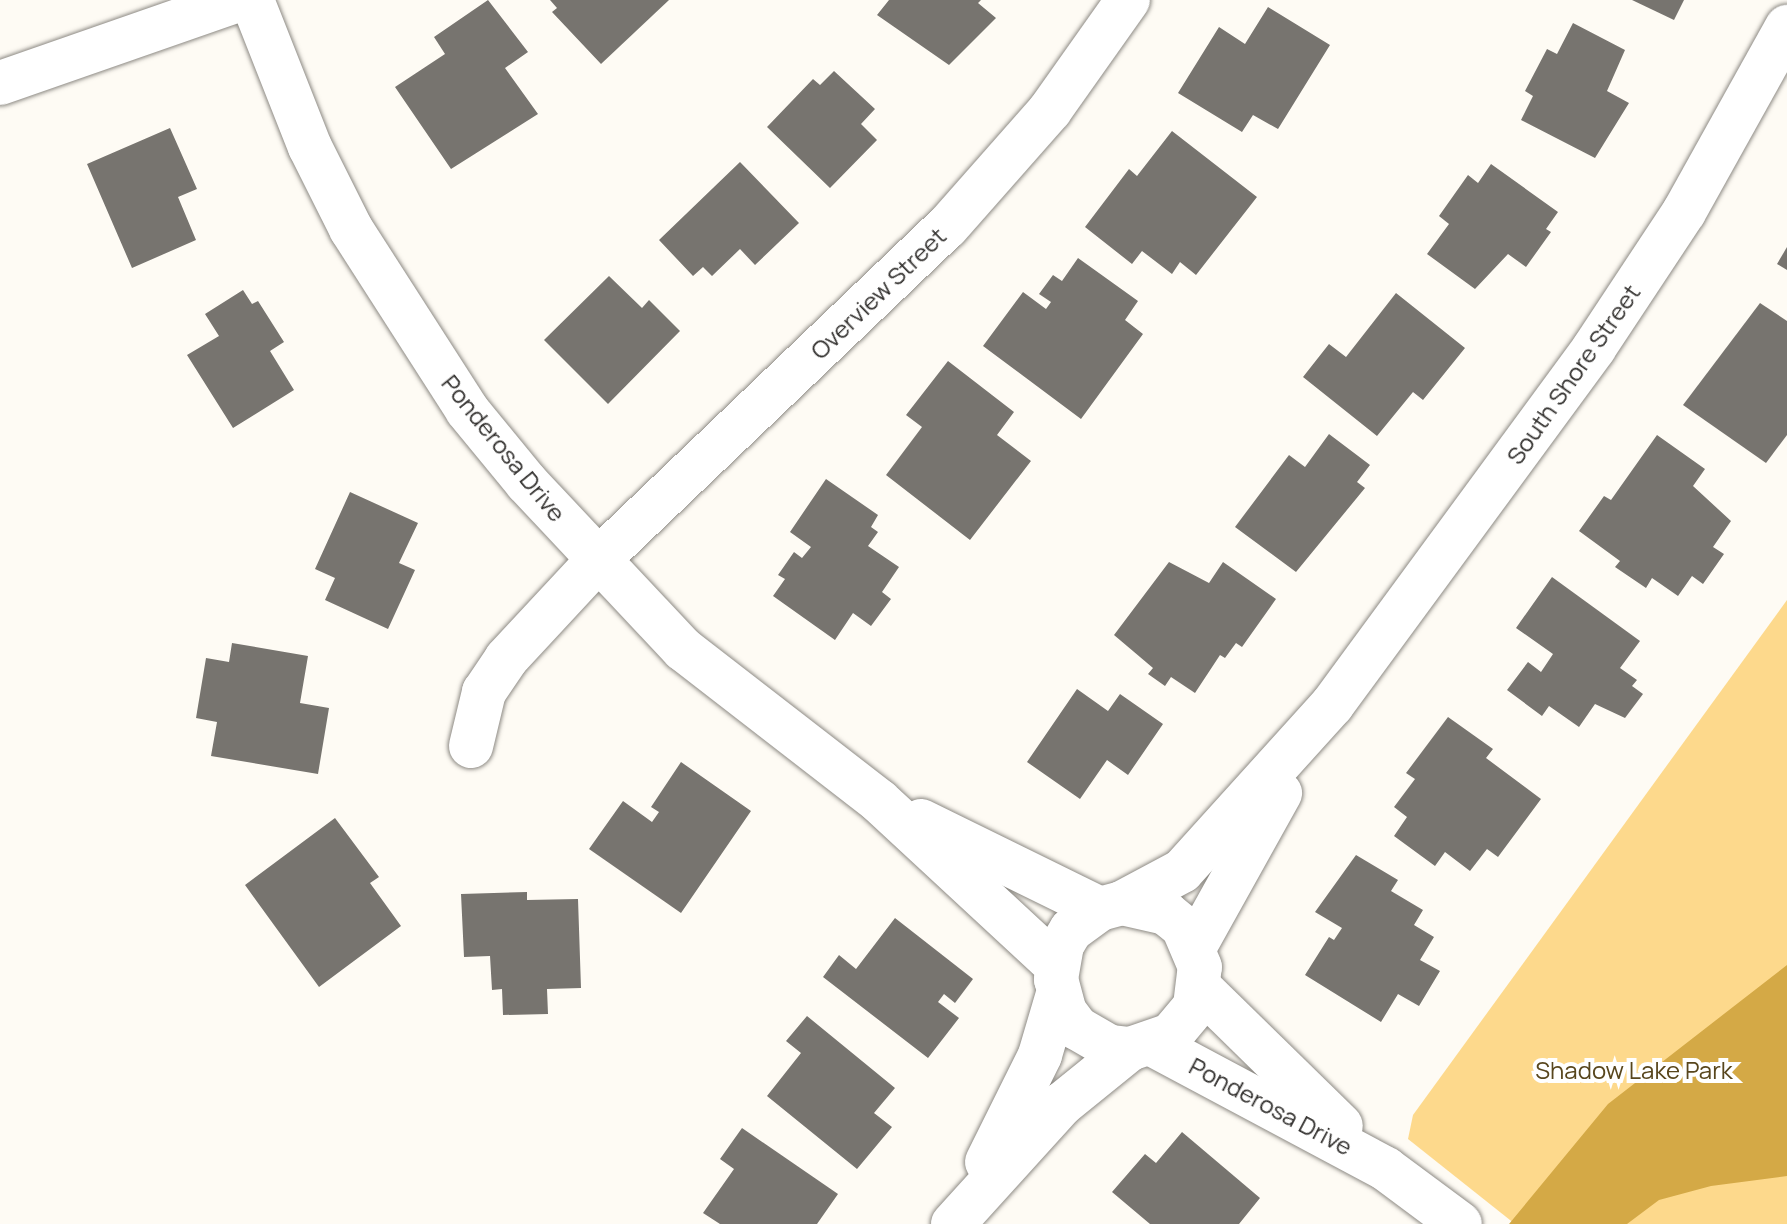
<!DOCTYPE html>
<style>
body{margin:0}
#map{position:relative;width:1787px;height:1224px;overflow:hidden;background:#fefbf4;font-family:Manrope,sans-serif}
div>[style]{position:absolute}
.green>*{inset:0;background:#fdd98c}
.water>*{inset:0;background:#d4a946}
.building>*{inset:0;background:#77746f}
.roads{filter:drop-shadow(0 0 2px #8d8a84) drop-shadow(0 0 2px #8d8a84)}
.minor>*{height:44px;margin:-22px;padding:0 22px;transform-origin:22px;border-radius:22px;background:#fff}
span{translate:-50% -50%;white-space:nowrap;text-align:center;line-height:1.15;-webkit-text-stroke:8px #fff;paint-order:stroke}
.street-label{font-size:24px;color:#32302e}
.park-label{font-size:24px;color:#58461d}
</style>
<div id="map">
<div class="green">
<i style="clip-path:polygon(1787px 600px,1787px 1224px,1515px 1224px,1408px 1139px,1413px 1115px)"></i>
</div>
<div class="water">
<i style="clip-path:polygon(1787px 965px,1787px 1176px,1711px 1186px,1659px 1200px,1627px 1224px,1509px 1224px,1608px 1104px)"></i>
</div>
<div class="building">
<i style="clip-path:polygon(488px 0,528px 52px,505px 68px,538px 114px,451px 169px,395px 87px,445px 54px,434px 37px)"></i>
<i style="clip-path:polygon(550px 0,669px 0,601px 64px,552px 12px,557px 8px)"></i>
<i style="clip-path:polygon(889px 0,981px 0,978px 3px,996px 18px,949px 65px,877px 15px)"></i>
<i style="clip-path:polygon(1632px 0,1684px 0,1674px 20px)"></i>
<i style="clip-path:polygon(1268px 7px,1330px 45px,1278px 129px,1253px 115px,1242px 132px,1178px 93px,1219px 27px,1245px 44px)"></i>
<i style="clip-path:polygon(1573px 23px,1625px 50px,1607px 91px,1629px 103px,1595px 158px,1521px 120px,1533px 96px,1525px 91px,1547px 49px,1557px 54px)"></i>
<i style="clip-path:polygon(834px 71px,875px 109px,861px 124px,877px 140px,830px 188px,767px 127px,813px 79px,820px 85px)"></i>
<i style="clip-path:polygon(170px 128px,197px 189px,178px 197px,196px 240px,132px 268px,87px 164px)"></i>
<i style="clip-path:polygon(1172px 131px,1257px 197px,1196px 275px,1180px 262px,1172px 274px,1142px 251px,1132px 264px,1085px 227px,1129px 169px,1137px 176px)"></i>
<i style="clip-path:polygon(740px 162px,799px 223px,755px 265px,740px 249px,712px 276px,703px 267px,693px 276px,659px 240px)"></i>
<i style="clip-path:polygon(1491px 164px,1558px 212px,1546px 229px,1551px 232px,1526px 267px,1508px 254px,1475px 289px,1427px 254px,1449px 224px,1439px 216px,1468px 175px,1478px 183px)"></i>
<i style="clip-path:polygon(1787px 247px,1787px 270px,1777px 264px)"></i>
<i style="clip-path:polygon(1078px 258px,1138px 301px,1125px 320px,1143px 334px,1081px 419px,983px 346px,1023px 292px,1046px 309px,1051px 302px,1039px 294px,1053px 275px,1062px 281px)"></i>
<i style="clip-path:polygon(609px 276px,642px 308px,649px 300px,680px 331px,608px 404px,544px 340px)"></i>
<i style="clip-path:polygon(243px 290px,252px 304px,258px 301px,284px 342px,270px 351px,294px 390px,233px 428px,187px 355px,219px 336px,205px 314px)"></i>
<i style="clip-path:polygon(1396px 293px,1465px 348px,1423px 400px,1413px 392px,1377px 436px,1303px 377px,1329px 344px,1346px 357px)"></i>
<i style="clip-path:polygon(1760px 303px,1787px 321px,1787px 435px,1766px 463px,1683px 405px)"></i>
<i style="clip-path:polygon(948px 361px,1014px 412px,997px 435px,1031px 461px,970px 540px,886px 475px,922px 427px,906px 415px)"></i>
<i style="clip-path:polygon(1329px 434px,1370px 465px,1357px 482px,1365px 488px,1296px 572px,1235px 527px,1289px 455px,1305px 467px)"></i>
<i style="clip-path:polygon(1657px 435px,1705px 469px,1693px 486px,1731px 521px,1713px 547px,1724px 554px,1703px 584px,1692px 576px,1678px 596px,1652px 578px,1646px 588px,1615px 567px,1620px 561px,1579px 531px,1604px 496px,1611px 500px)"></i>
<i style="clip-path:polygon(826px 479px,878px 515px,871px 527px,878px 532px,868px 546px,899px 567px,882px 592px,891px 599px,871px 626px,853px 613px,835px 640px,773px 596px,785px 579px,778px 575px,794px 552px,802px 558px,811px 547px,790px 532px)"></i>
<i style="clip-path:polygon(350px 492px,418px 523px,399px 563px,415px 570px,388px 629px,325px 600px,335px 578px,315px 569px)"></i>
<i style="clip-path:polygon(1169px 562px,1209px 583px,1223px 562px,1276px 599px,1242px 647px,1236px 643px,1225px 658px,1220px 655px,1195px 693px,1171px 677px,1165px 686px,1148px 674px,1153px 668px,1114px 635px)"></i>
<i style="clip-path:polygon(1552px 577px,1640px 641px,1620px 668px,1637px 680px,1632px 686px,1643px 694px,1625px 718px,1595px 704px,1579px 727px,1549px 706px,1542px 716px,1507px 690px,1528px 662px,1541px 672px,1553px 654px,1516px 628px)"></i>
<i style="clip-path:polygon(232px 643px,308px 656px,300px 703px,329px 708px,318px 774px,211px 756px,217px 722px,196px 718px,206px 658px,229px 662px)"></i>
<i style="clip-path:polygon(1077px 689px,1108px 711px,1120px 694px,1163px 724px,1128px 775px,1107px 760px,1080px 799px,1027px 762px)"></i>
<i style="clip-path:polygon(1448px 717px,1493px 749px,1486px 758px,1541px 799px,1498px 857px,1487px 849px,1470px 871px,1445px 852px,1435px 866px,1394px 836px,1407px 817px,1394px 807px,1415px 779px,1406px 773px)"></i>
<i style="clip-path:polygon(681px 762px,751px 811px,681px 913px,589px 849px,623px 801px,652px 822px,659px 812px,651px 807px)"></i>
<i style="clip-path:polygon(335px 818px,379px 877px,370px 883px,401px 926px,319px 987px,245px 885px)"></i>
<i style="clip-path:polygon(1356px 855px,1398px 880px,1391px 891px,1423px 910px,1414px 925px,1434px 937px,1420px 960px,1440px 971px,1419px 1006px,1398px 994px,1381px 1022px,1305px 975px,1329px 937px,1334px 940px,1342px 928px,1315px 912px)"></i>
<i style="clip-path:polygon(527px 892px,527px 900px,578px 899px,581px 988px,547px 989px,548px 1014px,503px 1015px,502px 989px,492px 990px,490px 956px,464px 957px,461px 894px)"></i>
<i style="clip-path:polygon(895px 918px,973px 979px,955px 1003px,944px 994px,938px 1002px,959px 1018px,928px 1058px,823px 977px,839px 955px,856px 969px)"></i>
<i style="clip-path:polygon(807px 1016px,895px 1088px,874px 1113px,892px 1127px,857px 1169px,767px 1096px,801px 1053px,786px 1041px)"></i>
<i style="clip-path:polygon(742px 1128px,838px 1194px,817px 1224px,720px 1224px,703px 1213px,734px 1169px,720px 1159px)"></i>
<i style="clip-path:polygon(1182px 1132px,1260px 1198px,1239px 1224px,1150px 1224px,1112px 1192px,1145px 1154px,1156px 1163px)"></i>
</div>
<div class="roads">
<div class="minor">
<i style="left:252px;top:0;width:158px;rotate:68.5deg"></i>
<i style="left:310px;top:147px;width:92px;rotate:63.4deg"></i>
<i style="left:351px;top:229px;width:215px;rotate:57.3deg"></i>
<i style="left:467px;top:410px;width:94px;rotate:50.6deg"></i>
<i style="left:527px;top:483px;width:228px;rotate:46.8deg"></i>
<i style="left:683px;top:649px;width:248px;rotate:37.8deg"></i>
<i style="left:879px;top:801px;width:241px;rotate:42.8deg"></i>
<i style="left:0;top:83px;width:253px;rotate:-19.2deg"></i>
<i style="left:471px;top:746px;width:56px;rotate:-76.5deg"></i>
<i style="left:484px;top:692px;width:40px;rotate:-56deg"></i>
<i style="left:506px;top:659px;width:135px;rotate:-47.1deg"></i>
<i style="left:598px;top:560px;width:482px;rotate:-43.7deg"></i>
<i style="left:947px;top:227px;width:156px;rotate:-48.6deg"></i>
<i style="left:1050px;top:110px;width:135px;rotate:-54.7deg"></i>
<i style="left:921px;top:821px;width:199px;rotate:26.2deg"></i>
<i style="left:1122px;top:903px;width:68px;rotate:-28.1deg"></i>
<i style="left:1182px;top:871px;width:224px;rotate:-47.9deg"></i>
<i style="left:1332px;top:705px;width:443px;rotate:-53.7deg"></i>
<i style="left:1594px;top:348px;width:163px;rotate:-56.5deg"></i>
<i style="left:1684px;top:212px;width:212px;rotate:-60.9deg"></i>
<i style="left:1195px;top:946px;width:175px;rotate:-60.9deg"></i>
<i style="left:1200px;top:988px;width:197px;rotate:44.4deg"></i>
<i style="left:1154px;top:1045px;width:263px;rotate:28.1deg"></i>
<i style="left:1386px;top:1169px;width:92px;rotate:36.6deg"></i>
<i style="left:987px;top:1162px;width:119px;rotate:-63.6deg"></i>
<i style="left:1040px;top:1055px;width:64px;rotate:-73.6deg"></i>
<i style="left:953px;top:1224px;width:162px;rotate:-47.8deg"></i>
<i style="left:1062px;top:1104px;width:87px;rotate:-39deg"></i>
<i style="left:1130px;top:1049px;width:43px;rotate:-18.9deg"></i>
<i style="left:1171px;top:1035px;width:38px;rotate:-50deg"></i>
<i style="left:1195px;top:1006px;width:39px;rotate:-83deg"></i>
<i style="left:1200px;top:967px;width:43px;rotate:-113deg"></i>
<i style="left:1183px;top:927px;width:22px;rotate:-141deg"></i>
<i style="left:1166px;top:913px;width:45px;rotate:-167.2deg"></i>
<i style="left:1122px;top:903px;width:23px;rotate:165deg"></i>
<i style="left:1100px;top:909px;width:36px;rotate:144deg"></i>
<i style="left:1071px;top:930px;width:17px;rotate:121deg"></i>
<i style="left:1062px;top:945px;width:35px;rotate:100deg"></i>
<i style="left:1056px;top:979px;width:34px;rotate:75deg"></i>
<i style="left:1065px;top:1012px;width:20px;rotate:53deg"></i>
<i style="left:1077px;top:1028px;width:38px;rotate:30deg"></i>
<i style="left:1110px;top:1047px;width:20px;rotate:6deg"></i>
</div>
</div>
<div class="street-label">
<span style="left:878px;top:293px;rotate:-44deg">Overview Street</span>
<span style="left:1573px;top:374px;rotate:-55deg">South Shore Street</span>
<span style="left:504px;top:448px;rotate:51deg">Ponderosa Drive</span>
<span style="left:1271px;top:1106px;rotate:28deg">Ponderosa Drive</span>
</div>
<div class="park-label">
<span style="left:1634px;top:1070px">Shadow Lake Park</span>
</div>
</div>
